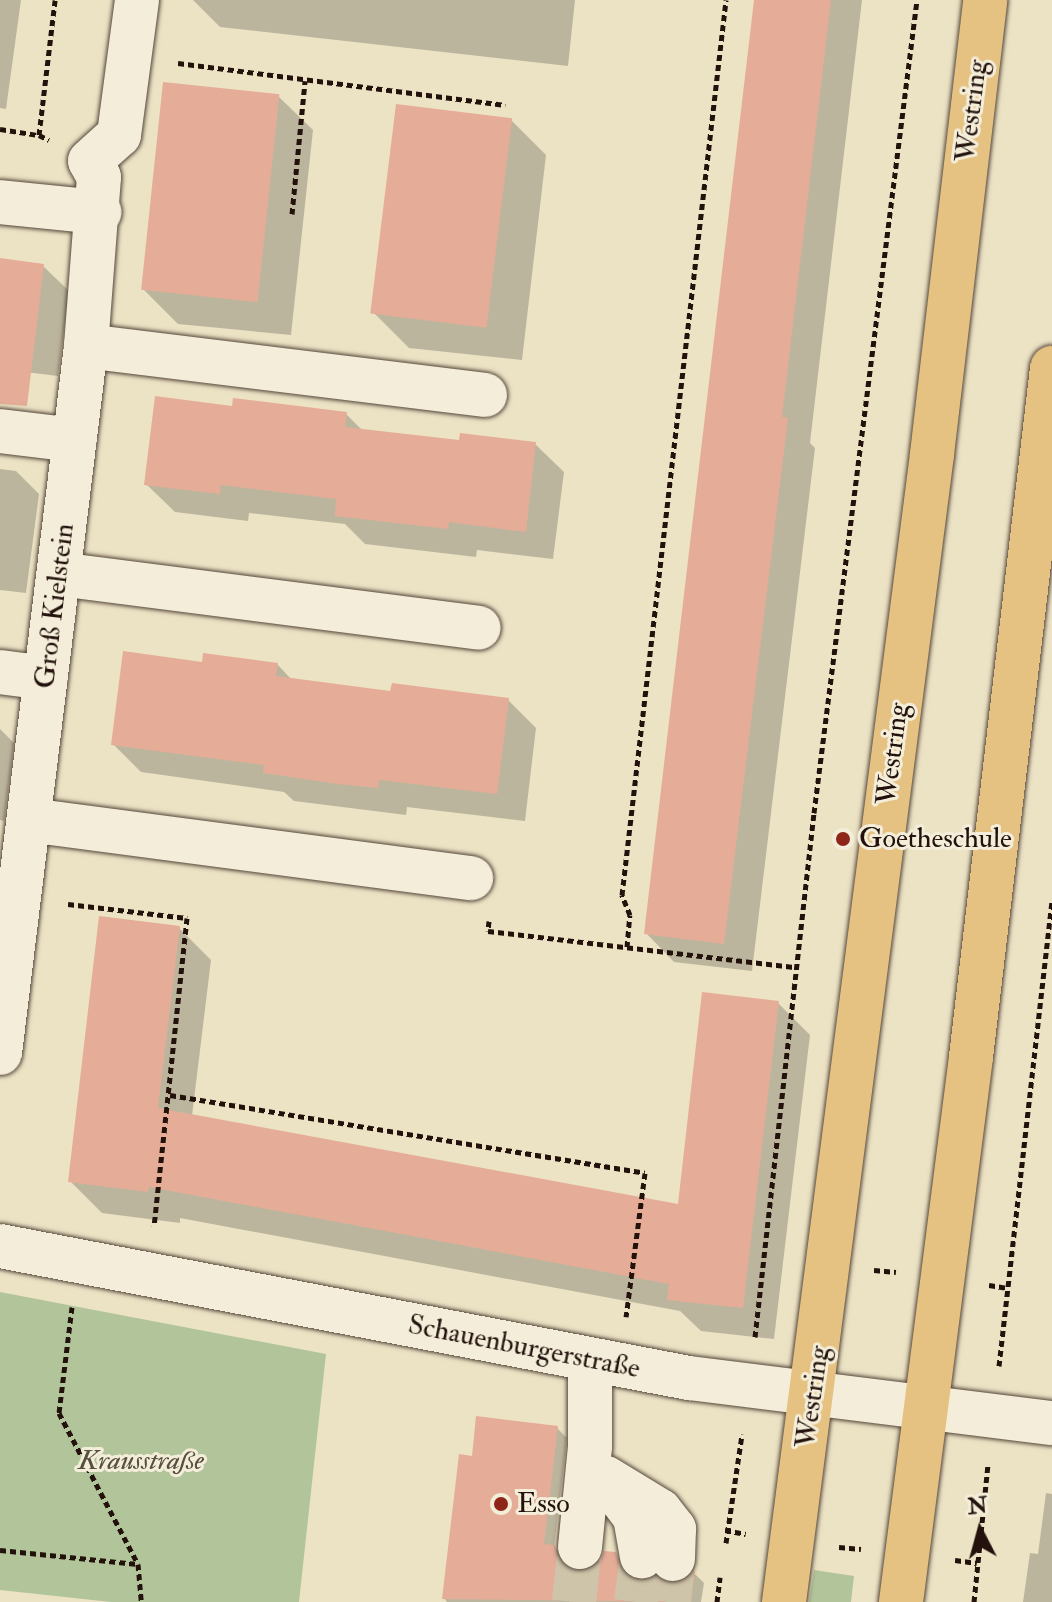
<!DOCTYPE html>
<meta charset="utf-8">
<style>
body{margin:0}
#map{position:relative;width:1052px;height:1602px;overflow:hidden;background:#ece3c5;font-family:"IM FELL Double Pica",serif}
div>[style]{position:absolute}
.green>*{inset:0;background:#b2c59a}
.shadow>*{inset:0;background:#0003}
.building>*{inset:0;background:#e5ad97;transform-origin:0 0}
.minor-tunnel>*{height:44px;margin-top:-22px;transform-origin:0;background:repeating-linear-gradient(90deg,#cec4a9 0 44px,transparent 0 66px)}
.path>*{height:5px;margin-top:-2.5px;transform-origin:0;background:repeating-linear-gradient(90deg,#23120c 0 6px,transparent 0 10px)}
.roads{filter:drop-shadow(0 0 2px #55463a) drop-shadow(0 0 2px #55463a)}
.minor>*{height:44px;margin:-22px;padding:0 22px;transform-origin:22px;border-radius:22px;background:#f3edd9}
.major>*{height:44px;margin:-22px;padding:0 22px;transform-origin:22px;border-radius:22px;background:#e6c282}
.dots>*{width:22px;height:22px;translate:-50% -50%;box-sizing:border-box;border:4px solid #f3edd9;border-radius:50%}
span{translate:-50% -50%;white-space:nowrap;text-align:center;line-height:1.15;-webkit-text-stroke:6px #f3edd9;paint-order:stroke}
.street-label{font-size:28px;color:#23120c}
.poi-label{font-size:28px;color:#23120c}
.left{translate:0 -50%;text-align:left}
.park-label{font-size:28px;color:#55513e;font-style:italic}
.north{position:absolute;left:940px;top:1490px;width:80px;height:80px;-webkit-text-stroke:6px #f3edd9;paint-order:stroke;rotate:354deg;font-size:22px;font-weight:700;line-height:32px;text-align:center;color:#23120c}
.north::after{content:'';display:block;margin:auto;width:28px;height:36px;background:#23120c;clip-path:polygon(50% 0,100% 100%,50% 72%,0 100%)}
</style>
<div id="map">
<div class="green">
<i style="clip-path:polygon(0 1292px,326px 1354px,299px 1602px,111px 1602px,0 1590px)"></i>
<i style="clip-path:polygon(814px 1570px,854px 1576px,851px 1602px,809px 1602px)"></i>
</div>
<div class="shadow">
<i style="clip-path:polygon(0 0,21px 0,6px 109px,0 108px)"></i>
<i style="clip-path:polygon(193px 0,575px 0,568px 66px,220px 27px)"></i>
<i style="clip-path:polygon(756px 0,862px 0,810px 443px,815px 448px,752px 971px,674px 962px,646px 933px)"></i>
<i style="clip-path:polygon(278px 96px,313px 130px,291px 335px,178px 324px,143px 289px)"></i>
<i style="clip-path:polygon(511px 120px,546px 155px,522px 360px,409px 348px,374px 313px)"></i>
<i style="clip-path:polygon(0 260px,43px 266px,69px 291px,58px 376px,0 369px)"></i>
<i style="clip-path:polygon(234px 409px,346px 414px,363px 431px,461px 442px,535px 444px,564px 472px,553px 559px,477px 550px,476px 557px,365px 544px,345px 524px,249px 513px,248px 521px,175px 512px,146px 484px)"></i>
<i style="clip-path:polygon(0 469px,16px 471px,39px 494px,26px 593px,0 590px)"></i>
<i style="clip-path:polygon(203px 664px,277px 664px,292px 680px,392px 693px,508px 700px,536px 728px,525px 821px,407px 807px,406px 815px,294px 801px,284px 792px,141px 772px,113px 744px)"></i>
<i style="clip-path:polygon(0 729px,14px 743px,4px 821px,0 820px)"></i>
<i style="clip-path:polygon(179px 928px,211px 960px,192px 1116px,679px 1207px,778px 1003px,810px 1035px,774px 1339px,701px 1331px,680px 1311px,180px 1218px,180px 1223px,102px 1213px,70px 1181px)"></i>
<i style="clip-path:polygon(557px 1428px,567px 1438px,554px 1547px,565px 1557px,567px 1570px,578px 1574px,590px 1572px,615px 1554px,625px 1565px,630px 1579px,673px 1586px,686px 1582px,695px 1574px,704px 1583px,701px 1602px,447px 1602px,444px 1598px,474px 1458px)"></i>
<i style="clip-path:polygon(1046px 1493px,1052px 1494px,1052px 1602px,1023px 1602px,1030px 1553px,1038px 1554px)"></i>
</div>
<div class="building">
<i style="clip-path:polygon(754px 0,831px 0,782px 417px,788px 418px,724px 944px,644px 934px)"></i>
<i style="left:163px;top:82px;width:117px;height:209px;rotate:6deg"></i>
<i style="left:396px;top:104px;width:117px;height:211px;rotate:7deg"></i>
<i style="clip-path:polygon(0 258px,44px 264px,27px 406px,0 404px)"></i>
<i style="clip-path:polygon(155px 396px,232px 406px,233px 398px,347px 412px,345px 427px,459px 440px,460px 433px,536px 442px,526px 532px,449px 522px,448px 529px,335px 516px,336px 499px,221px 485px,220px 494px,144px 485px)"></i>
<i style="clip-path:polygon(123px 651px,202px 662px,203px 653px,278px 663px,276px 676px,390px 691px,392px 683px,509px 698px,497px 794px,379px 780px,378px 788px,338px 784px,263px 773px,264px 765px,111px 745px)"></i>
<i style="clip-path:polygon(99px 916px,180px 926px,158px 1108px,678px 1204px,702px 992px,779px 1001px,743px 1308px,667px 1300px,669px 1284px,149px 1187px,148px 1192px,68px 1182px)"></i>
<i style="clip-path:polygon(476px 1416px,558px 1426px,544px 1544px,555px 1545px,557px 1557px,565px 1567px,577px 1572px,590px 1570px,600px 1562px,604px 1551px,616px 1552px,622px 1571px,634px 1580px,656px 1576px,673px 1584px,685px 1581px,695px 1571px,691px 1602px,442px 1599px,459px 1454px,472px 1456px)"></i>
</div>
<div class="minor-tunnel">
<i style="left:574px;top:1602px;width:55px;rotate:-83.8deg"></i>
<i style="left:636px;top:1602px;width:46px;rotate:-82.6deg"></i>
<i style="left:669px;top:1602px;width:43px;rotate:-84.7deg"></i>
</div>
<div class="path">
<i style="left:178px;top:63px;width:330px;rotate:7.3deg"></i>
<i style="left:0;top:129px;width:39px;rotate:9deg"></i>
<i style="left:39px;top:135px;width:11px;rotate:27deg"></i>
<i style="left:39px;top:135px;width:136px;rotate:-83.2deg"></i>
<i style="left:292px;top:214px;width:134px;rotate:-84.4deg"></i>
<i style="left:68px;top:904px;width:120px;rotate:6.7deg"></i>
<i style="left:187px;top:918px;width:310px;rotate:96.1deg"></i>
<i style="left:489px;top:921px;width:10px;rotate:96deg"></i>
<i style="left:488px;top:931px;width:310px;rotate:6.7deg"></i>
<i style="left:627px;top:947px;width:32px;rotate:-85deg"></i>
<i style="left:630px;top:915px;width:22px;rotate:-112deg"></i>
<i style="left:622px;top:895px;width:901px;rotate:-83.37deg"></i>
<i style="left:170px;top:1095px;width:481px;rotate:9.3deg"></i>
<i style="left:645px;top:1173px;width:145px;rotate:97.5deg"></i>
<i style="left:874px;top:1270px;width:22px;rotate:5deg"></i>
<i style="left:989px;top:1285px;width:19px;rotate:9deg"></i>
<i style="left:72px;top:1307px;width:107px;rotate:97deg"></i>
<i style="left:59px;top:1413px;width:170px;rotate:62.4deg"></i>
<i style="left:138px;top:1564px;width:38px;rotate:85deg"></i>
<i style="left:755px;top:1337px;width:527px;rotate:-83.58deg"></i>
<i style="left:814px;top:813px;width:819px;rotate:-82.78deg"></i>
<i style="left:999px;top:1366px;width:468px;rotate:-83.5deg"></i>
<i style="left:725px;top:1530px;width:21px;rotate:11deg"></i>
<i style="left:726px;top:1543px;width:110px;rotate:-81.6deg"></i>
<i style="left:839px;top:1547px;width:22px;rotate:5deg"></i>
<i style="left:0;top:1550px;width:138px;rotate:5.8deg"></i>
<i style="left:955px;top:1560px;width:22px;rotate:8deg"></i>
<i style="left:717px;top:1602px;width:25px;rotate:-83deg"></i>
<i style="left:974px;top:1602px;width:139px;rotate:-84.2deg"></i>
</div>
<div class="roads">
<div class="minor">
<i style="left:0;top:202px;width:100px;rotate:5.8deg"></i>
<i style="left:86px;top:346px;width:402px;rotate:7deg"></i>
<i style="left:0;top:431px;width:75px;rotate:6.9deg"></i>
<i style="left:59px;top:574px;width:423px;rotate:7.3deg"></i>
<i style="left:0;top:672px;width:46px;rotate:7.4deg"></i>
<i style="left:29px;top:820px;width:446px;rotate:7.5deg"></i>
<i style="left:0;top:1053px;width:712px;rotate:-83.06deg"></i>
<i style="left:86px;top:346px;width:169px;rotate:-85.6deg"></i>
<i style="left:99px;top:177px;width:18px;rotate:-119deg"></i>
<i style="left:90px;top:161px;width:39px;rotate:-42deg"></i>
<i style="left:119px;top:135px;width:136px;rotate:-82.4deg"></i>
<i style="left:0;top:1246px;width:702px;rotate:10.85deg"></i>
<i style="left:689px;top:1378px;width:366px;rotate:7.1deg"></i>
<i style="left:606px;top:1478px;width:63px;rotate:31.4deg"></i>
<i style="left:660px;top:1511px;width:23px;rotate:52deg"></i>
<i style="left:674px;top:1529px;width:30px;rotate:92deg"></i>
<i style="left:610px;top:1484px;width:41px;rotate:52.9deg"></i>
<i style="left:635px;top:1517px;width:40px;rotate:80deg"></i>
<i style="left:580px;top:1547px;width:101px;rotate:-84.3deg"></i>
<i style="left:590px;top:1446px;width:86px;rotate:-90deg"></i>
</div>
<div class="major">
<i style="left:784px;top:1602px;width:1158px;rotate:-82.65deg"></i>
<i style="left:932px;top:454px;width:457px;rotate:-83.3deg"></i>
<i style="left:901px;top:1602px;width:549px;rotate:-82.68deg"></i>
<i style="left:971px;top:1057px;width:694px;rotate:-83.29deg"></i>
</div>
</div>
<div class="dots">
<i style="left:843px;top:839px;background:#8f2418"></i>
<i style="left:501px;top:1504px;background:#8f2418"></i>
</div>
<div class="street-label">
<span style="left:972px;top:111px;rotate:-83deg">Westring</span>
<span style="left:55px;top:606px;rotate:-83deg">Groß Kielstein</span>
<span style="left:893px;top:754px;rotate:-83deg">Westring</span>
<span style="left:524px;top:1347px;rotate:11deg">Schauenburgerstraße</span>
<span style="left:813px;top:1397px;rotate:-82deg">Westring</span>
</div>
<div class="poi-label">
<span class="left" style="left:859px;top:839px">Goetheschule</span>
<span class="left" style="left:517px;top:1504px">Esso</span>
</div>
<div class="park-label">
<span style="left:141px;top:1461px">Krausstraße</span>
</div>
<div class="north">N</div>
</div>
